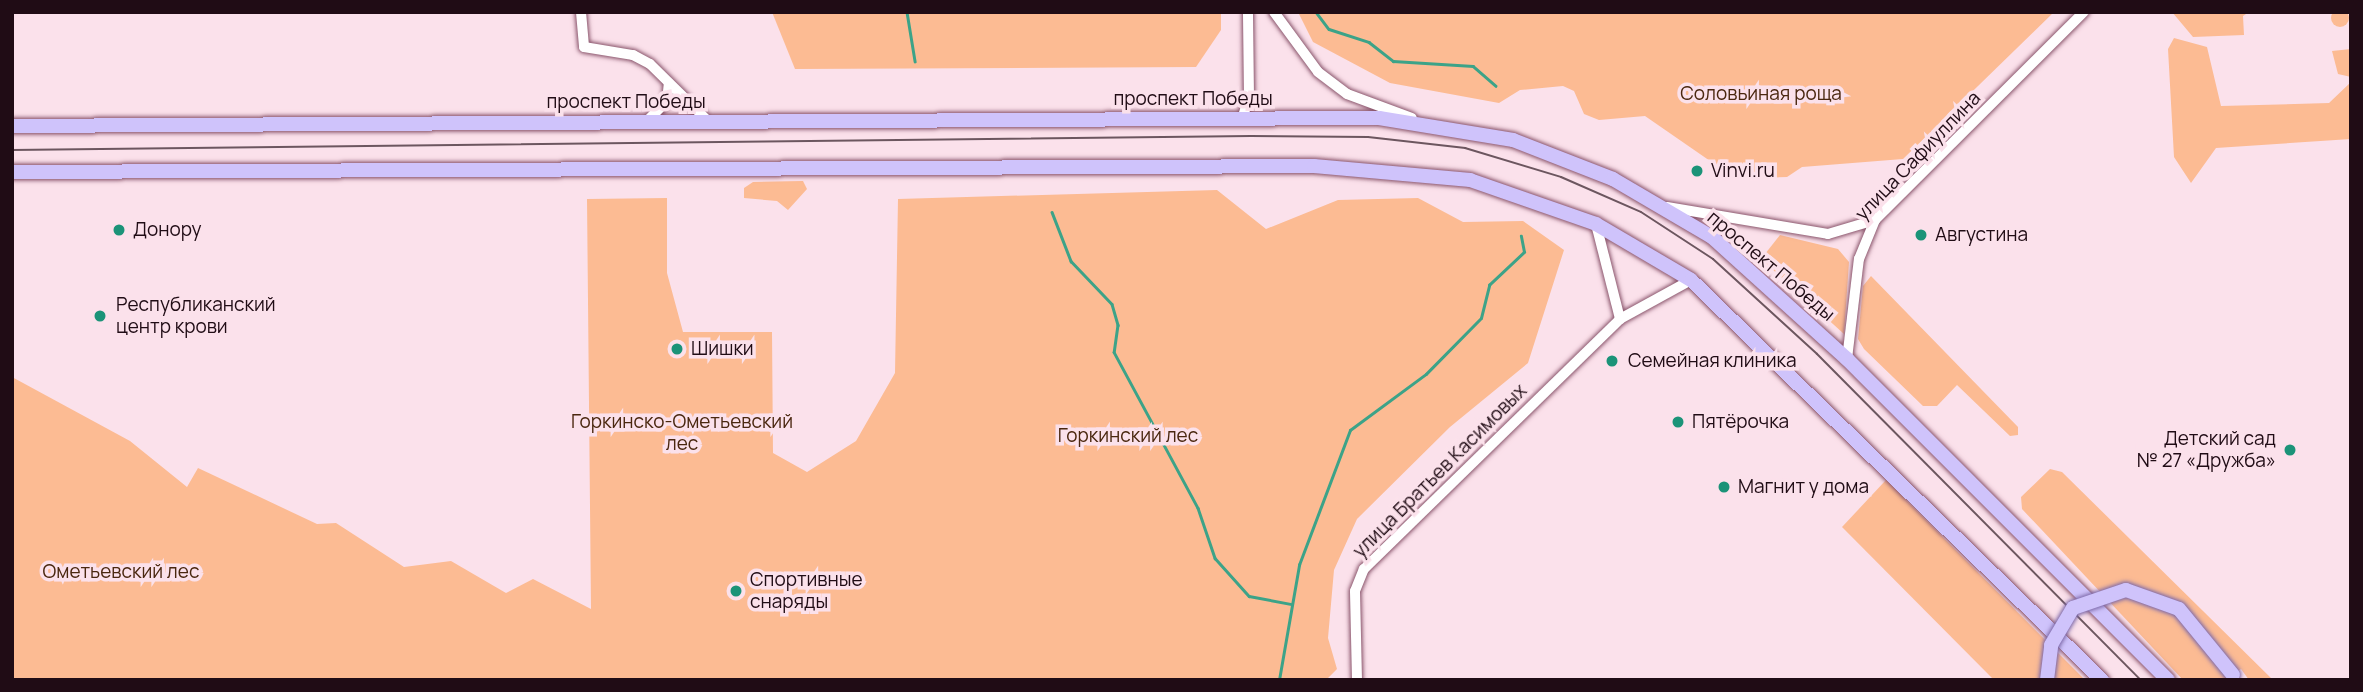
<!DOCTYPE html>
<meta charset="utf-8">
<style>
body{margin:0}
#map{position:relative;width:2363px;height:692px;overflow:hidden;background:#fbe1eb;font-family:Manrope,sans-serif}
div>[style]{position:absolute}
.green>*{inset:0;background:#fcbb93}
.round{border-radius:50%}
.stream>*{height:2.5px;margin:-1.25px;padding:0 1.25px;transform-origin:1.25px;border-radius:1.25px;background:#3ca388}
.roads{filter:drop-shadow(0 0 2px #8a556c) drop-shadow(0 0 2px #8a556c)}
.minor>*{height:10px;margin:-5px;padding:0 5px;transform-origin:5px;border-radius:5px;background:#fff}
.major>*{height:14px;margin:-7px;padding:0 7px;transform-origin:7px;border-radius:7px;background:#cfc3fb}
.tram>*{height:2px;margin:-1px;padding:0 1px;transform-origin:1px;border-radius:1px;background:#6c565f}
.bridges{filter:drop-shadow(0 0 2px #7d69a9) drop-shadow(0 0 2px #7d69a9)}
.major-bridge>*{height:14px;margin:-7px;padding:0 7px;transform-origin:7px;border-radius:7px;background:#cfc3fb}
.dots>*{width:19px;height:19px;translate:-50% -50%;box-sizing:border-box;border:4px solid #fbe1eb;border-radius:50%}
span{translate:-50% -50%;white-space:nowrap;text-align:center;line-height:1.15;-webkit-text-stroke:7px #fbe1eb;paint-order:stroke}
.park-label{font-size:19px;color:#4a270f}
.street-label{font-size:19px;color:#200c15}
.poi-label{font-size:19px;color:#200c15}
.left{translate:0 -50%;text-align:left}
.right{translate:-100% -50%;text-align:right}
.frame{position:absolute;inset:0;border:14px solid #200c15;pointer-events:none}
</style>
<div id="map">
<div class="green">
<i class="round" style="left:2331px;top:9px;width:18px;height:18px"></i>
<i style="clip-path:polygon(772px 12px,1221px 12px,1221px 30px,1196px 67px,795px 69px)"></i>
<i style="clip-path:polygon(1298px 12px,2054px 12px,1903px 159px,1802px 167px,1787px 177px,1762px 178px,1726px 172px,1645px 116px,1599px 120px,1584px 114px,1574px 91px,1563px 86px,1520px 90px,1499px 103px,1390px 83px,1313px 42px)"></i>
<i style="clip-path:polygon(2172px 12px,2249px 12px,2243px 16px,2244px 35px,2193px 37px)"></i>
<i style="clip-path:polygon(2174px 38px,2207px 47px,2221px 106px,2329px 103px,2351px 82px,2351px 139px,2216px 148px,2191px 183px,2174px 157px,2168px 49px)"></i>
<i style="clip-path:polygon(2351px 49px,2351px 77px,2338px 74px,2332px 51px)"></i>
<i style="clip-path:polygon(803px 181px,807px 189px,788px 210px,777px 201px,744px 198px,744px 188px,753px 182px)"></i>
<i style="clip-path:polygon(1217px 190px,1266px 229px,1338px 200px,1418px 198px,1463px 222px,1523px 221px,1564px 250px,1528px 363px,1450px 427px,1357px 519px,1334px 570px,1328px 638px,1337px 669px,1326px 680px,12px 680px,12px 377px,130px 441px,187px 487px,198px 468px,317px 524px,336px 523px,404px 567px,451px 561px,506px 593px,533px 579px,591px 609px,587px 199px,667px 198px,667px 273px,683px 332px,772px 332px,773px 453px,807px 472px,856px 441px,895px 373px,898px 199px)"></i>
<i style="clip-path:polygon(1780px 235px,1838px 249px,1849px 262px,1844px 334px,1761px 259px)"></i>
<i style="clip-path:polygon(1871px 276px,2018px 427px,2018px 435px,2010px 436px,1957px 385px,1937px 406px,1923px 406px,1864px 349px,1858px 339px,1863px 286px)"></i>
<i style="clip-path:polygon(2050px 469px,2062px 472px,2273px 680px,2249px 680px,2241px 669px,2226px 680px,2183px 680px,2022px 509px,2021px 497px)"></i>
<i style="clip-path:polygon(1886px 480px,2085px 680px,1994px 680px,1842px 527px)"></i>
</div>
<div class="stream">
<i style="left:907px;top:12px;width:50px;rotate:80.7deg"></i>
<i style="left:1316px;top:12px;width:21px;rotate:53deg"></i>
<i style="left:1329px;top:29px;width:42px;rotate:18deg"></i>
<i style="left:1369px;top:42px;width:31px;rotate:38deg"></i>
<i style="left:1393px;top:61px;width:80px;rotate:3.6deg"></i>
<i style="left:1473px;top:66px;width:30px;rotate:41deg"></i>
<i style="left:1052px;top:212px;width:53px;rotate:68.8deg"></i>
<i style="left:1071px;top:261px;width:59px;rotate:46.4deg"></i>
<i style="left:1112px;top:304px;width:22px;rotate:74deg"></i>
<i style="left:1118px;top:325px;width:27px;rotate:98deg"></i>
<i style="left:1114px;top:352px;width:177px;rotate:61.7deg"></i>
<i style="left:1198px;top:508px;width:53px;rotate:71.2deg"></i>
<i style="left:1215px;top:558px;width:51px;rotate:48.2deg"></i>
<i style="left:1249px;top:596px;width:43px;rotate:10.8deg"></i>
<i style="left:1279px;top:680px;width:117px;rotate:-80.1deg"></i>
<i style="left:1299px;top:565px;width:144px;rotate:-69.3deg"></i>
<i style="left:1350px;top:430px;width:94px;rotate:-36.4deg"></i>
<i style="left:1426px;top:374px;width:78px;rotate:-45.5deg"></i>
<i style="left:1481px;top:318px;width:34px;rotate:-76deg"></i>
<i style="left:1489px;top:285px;width:48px;rotate:-43.3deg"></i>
<i style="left:1524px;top:252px;width:16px;rotate:-101deg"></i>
</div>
<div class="roads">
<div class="minor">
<i style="left:581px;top:12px;width:35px;rotate:85deg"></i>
<i style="left:584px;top:47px;width:50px;rotate:9.3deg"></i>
<i style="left:633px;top:55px;width:19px;rotate:28deg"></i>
<i style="left:650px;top:64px;width:81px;rotate:44.5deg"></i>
<i style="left:1274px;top:12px;width:74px;rotate:53.7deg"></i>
<i style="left:1318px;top:72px;width:36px;rotate:37deg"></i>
<i style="left:1347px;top:94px;width:69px;rotate:20.3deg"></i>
<i style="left:1242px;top:119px;width:23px;rotate:-72deg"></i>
<i style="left:1249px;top:97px;width:85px;rotate:-90.7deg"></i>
<i style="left:647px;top:121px;width:28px;rotate:-45deg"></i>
<i style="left:667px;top:101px;width:18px;rotate:-84deg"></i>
<i style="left:1667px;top:207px;width:163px;rotate:9.5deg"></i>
<i style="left:1828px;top:234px;width:49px;rotate:-16.6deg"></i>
<i style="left:1596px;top:224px;width:98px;rotate:75.8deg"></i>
<i style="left:1847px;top:359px;width:101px;rotate:-83.2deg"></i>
<i style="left:1859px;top:259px;width:42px;rotate:-67.7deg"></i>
<i style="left:1875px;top:220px;width:295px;rotate:-44.9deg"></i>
<i style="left:1357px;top:680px;width:89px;rotate:-91.3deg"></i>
<i style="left:1355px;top:591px;width:24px;rotate:-68deg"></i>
<i style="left:1364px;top:569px;width:358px;rotate:-44.3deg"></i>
<i style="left:1620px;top:319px;width:81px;rotate:-28.8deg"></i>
</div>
<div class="major">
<i style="left:12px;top:126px;width:1367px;rotate:-0.34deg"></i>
<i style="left:1379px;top:118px;width:136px;rotate:9.3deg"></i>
<i style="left:1513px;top:140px;width:107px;rotate:21.3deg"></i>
<i style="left:1613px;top:179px;width:115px;rotate:30.4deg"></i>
<i style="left:1712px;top:237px;width:182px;rotate:42.1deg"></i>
<i style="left:1847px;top:359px;width:454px;rotate:45deg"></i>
<i style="left:12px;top:172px;width:1302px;rotate:-0.26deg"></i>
<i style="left:1314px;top:166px;width:157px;rotate:5.1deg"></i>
<i style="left:1470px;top:180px;width:133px;rotate:19.2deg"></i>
<i style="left:1596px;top:224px;width:110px;rotate:30.5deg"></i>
<i style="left:1691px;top:280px;width:574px;rotate:44.22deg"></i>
</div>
</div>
<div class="tram">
<i style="left:12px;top:150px;width:1239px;rotate:-0.65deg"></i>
<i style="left:1251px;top:136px;width:117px;rotate:0.5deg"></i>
<i style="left:1368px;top:137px;width:98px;rotate:6.5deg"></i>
<i style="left:1465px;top:148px;width:100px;rotate:16.8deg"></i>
<i style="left:1561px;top:177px;width:87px;rotate:23.6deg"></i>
<i style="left:1641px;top:212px;width:86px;rotate:33.1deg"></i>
<i style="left:1713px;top:259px;width:141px;rotate:42.4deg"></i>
<i style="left:1817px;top:354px;width:460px;rotate:45.2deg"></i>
</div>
<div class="bridges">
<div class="major-bridge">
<i style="left:2047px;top:680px;width:35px;rotate:-83deg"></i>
<i style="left:2051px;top:645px;width:43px;rotate:-59.3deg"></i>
<i style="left:2073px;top:608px;width:56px;rotate:-18.8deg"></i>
<i style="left:2126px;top:590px;width:56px;rotate:19.7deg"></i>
<i style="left:2179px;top:609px;width:85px;rotate:50.7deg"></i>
</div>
</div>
<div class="dots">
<i style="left:1697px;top:171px;background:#1b9378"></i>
<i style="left:119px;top:230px;background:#1b9378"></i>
<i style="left:1921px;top:235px;background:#1b9378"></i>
<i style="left:100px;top:316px;background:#1b9378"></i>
<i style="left:677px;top:349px;background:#1b9378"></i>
<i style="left:1612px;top:361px;background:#1b9378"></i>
<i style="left:1678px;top:422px;background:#1b9378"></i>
<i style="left:2290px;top:450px;background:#1b9378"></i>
<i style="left:1724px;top:487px;background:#1b9378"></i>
<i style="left:736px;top:591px;background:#1b9378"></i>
</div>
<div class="park-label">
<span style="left:1761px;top:94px">Соловьиная роща</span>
<span style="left:682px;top:433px">Горкинско-Ометьевский<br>лес</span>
<span style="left:1128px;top:436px">Горкинский лес</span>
<span style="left:121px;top:572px">Ометьевский лес</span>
</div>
<div class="street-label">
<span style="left:1193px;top:99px">проспект Победы</span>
<span style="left:626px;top:102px">проспект Победы</span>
<span style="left:1918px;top:156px;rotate:-46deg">улица Сафиуллина</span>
<span style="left:1771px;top:266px;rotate:40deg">проспект Победы</span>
<span style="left:1440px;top:471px;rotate:-45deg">улица Братьев Касимовых</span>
</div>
<div class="poi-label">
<span class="left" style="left:1711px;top:171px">Vinvi.ru</span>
<span class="left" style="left:133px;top:230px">Донору</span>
<span class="left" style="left:1935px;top:235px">Августина</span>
<span class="left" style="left:116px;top:316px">Республиканский<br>центр крови</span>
<span class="left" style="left:691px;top:349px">Шишки</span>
<span class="left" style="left:1628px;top:361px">Семейная клиника</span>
<span class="left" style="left:1692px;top:422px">Пятёрочка</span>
<span class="right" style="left:2276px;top:450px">Детский сад<br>№ 27 «Дружба»</span>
<span class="left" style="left:1738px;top:487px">Магнит у дома</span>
<span class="left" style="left:750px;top:591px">Спортивные<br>снаряды</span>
</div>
<div class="frame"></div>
</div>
